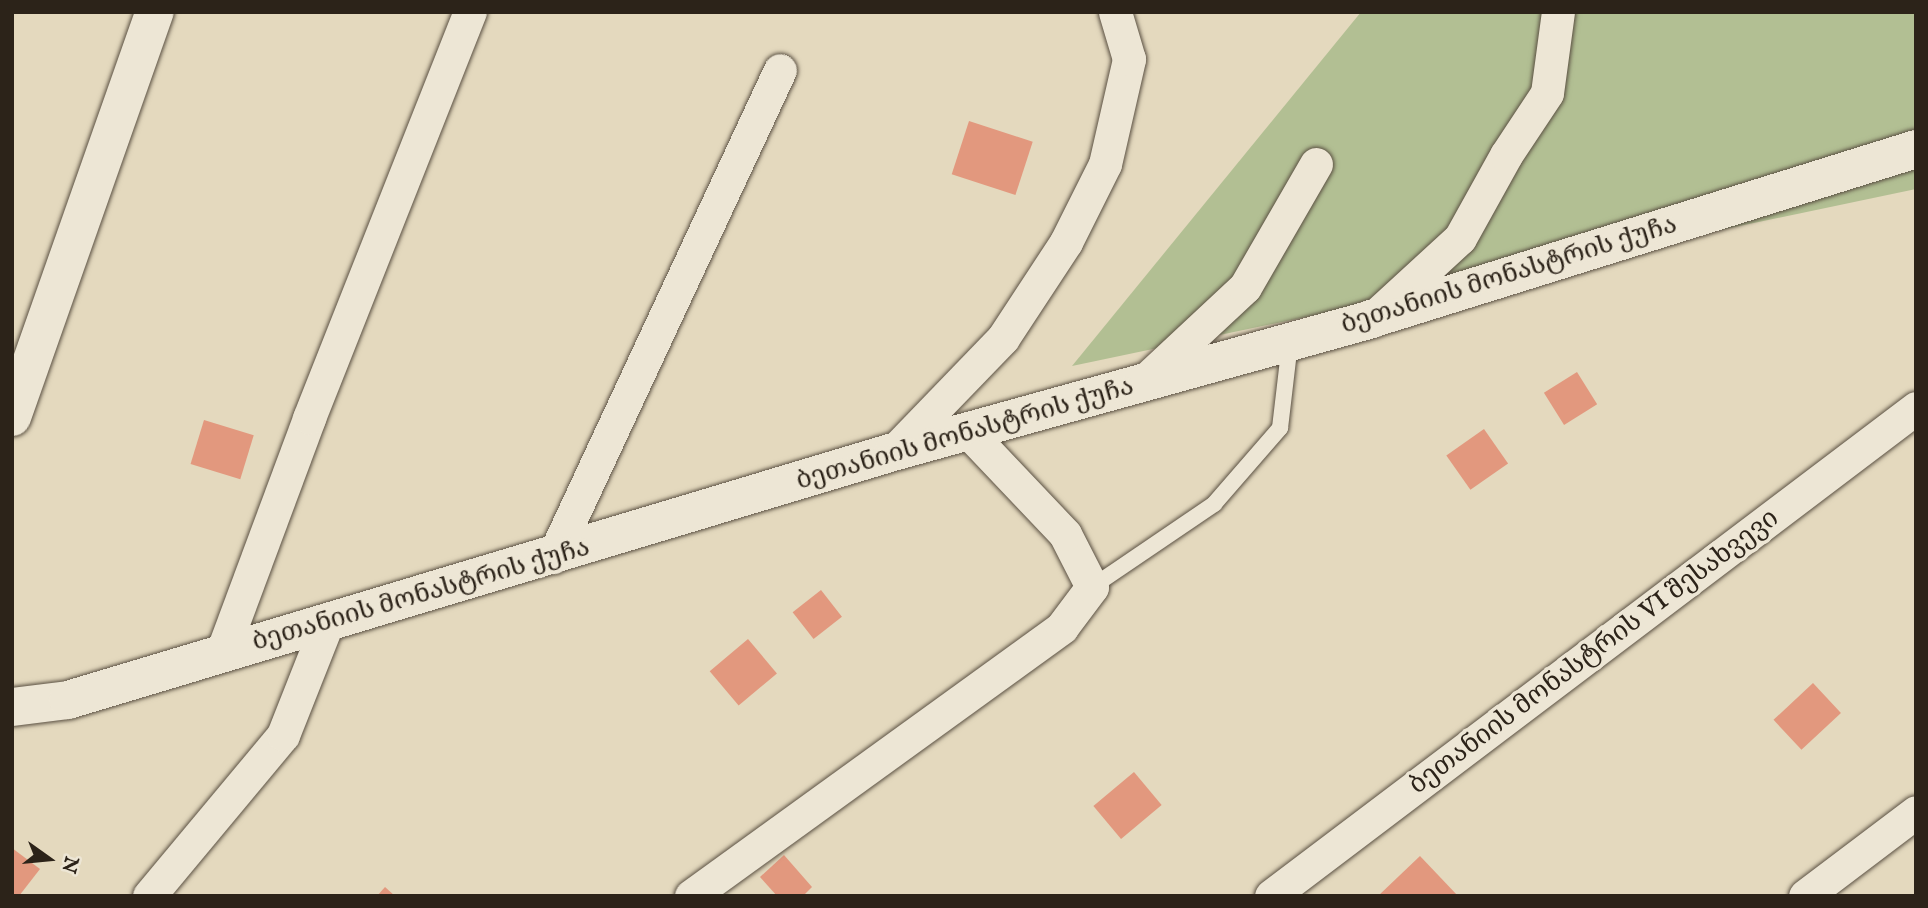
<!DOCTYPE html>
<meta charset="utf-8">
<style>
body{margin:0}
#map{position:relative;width:1928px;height:908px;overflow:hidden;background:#e4d9be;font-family:"IM FELL English","Noto Serif Georgian",serif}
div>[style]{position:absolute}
.green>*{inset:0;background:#b2bf93}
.building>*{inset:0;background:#e2987e;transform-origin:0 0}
.roads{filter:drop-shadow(0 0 2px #5a5042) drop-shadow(0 0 2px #5a5042)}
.lane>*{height:16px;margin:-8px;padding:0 8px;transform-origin:8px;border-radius:8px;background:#ede6d5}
.street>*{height:33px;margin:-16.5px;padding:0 16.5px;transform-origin:16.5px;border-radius:16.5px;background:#ede6d5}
.secondary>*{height:38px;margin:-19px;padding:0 19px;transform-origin:19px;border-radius:19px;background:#ede6d5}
span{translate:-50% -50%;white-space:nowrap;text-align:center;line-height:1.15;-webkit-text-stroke:7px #ede6d5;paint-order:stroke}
.street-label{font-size:26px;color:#2c2319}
.frame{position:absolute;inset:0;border:14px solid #2c2319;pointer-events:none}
.north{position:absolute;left:14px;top:824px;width:70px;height:70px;-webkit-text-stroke:5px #ede6d5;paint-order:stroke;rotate:105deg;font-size:19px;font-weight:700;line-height:28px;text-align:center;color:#2c2319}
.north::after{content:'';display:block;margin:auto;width:24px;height:32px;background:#2c2319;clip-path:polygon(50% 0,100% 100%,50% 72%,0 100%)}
</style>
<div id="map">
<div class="green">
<i style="clip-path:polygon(1361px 12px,1916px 12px,1916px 189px,1072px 366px)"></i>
</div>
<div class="building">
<i style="left:969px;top:121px;width:67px;height:56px;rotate:18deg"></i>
<i style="left:1577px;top:372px;width:38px;height:39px;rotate:58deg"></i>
<i style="left:204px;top:420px;width:52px;height:46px;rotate:17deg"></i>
<i style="left:1484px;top:429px;width:42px;height:46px;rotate:55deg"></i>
<i style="left:821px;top:590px;width:34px;height:36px;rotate:52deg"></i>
<i style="left:748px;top:639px;width:45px;height:50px;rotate:50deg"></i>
<i style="left:1813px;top:683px;width:41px;height:54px;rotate:47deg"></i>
<i style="left:1134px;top:772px;width:43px;height:53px;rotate:50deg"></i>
<i style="clip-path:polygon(12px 848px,40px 869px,19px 896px,12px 896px)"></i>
<i style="clip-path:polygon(784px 855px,812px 887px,803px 896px,777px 896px,760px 877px)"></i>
<i style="clip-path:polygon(1420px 856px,1458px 896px,1378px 896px)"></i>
<i style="clip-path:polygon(385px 887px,395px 896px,377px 896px)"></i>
</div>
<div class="roads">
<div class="lane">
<i style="left:1092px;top:587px;width:148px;rotate:-34.2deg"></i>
<i style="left:1214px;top:504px;width:101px;rotate:-49deg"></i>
<i style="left:1280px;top:428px;width:86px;rotate:-83.3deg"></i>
</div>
<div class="street">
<i style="left:1373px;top:318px;width:118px;rotate:-42.6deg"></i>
<i style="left:1460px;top:238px;width:95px;rotate:-61deg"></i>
<i style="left:1506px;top:155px;width:74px;rotate:-56.5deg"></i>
<i style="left:1547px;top:93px;width:82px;rotate:-82.3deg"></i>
<i style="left:1141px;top:384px;width:142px;rotate:-43deg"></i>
<i style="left:1245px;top:287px;width:142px;rotate:-60deg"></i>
<i style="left:893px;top:452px;width:158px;rotate:-46deg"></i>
<i style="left:1003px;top:338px;width:115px;rotate:-56.7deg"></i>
<i style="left:1066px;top:242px;width:87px;rotate:-63.4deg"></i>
<i style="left:1105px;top:164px;width:108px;rotate:-77.1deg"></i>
<i style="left:1129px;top:59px;width:49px;rotate:-106.6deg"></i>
<i style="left:553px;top:557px;width:537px;rotate:-65.01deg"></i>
<i style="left:221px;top:655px;width:253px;rotate:-69.6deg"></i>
<i style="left:309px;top:418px;width:437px;rotate:-68.4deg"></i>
<i style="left:149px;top:896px;width:209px;rotate:-50.2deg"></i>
<i style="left:283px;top:735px;width:125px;rotate:-68.4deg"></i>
<i style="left:691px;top:896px;width:458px;rotate:-35.9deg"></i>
<i style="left:1062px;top:627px;width:50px;rotate:-53.1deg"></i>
<i style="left:1092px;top:587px;width:59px;rotate:-117deg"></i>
<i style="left:1065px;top:534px;width:139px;rotate:-133.5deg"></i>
<i style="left:1271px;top:896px;width:809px;rotate:-37.11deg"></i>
<i style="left:1805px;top:896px;width:139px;rotate:-37.1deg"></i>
</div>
<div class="secondary">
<i style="left:12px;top:417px;width:430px;rotate:-70.6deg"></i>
<i style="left:12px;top:707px;width:56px;rotate:-7.1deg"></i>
<i style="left:68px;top:700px;width:861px;rotate:-16.73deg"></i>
<i style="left:893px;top:452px;width:496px;rotate:-15.5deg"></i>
<i style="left:1371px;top:319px;width:571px;rotate:-17.32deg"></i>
</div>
</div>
<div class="street-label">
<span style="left:1509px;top:275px;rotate:-17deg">ბეთანიის მონასტრის ქუჩა</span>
<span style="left:965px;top:434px;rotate:-16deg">ბეთანიის მონასტრის ქუჩა</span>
<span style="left:421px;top:595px;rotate:-16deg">ბეთანიის მონასტრის ქუჩა</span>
<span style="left:1594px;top:652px;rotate:-37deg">ბეთანიის მონასტრის VI შესახვევი</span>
</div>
<div class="frame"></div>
<div class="north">N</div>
</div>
